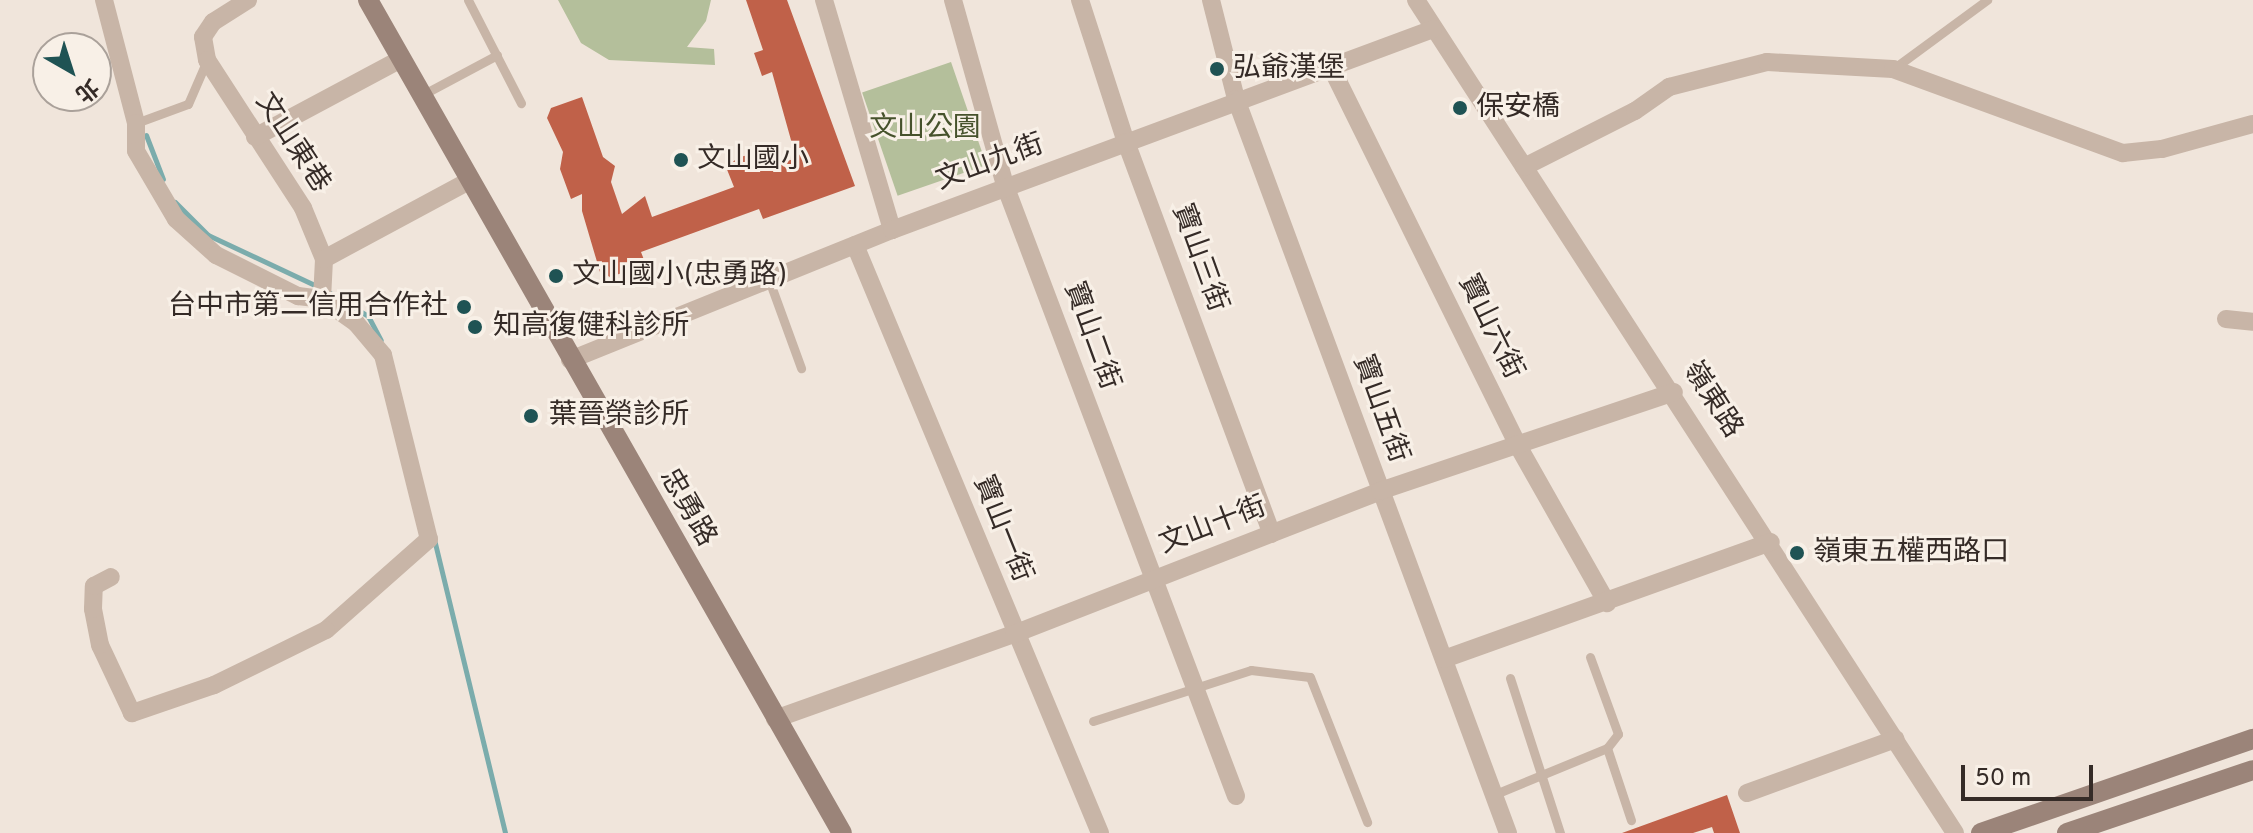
<!DOCTYPE html>
<meta charset="utf-8">
<style>
body{margin:0}
#map{position:relative;width:2253px;height:833px;overflow:hidden;background:#f0e5db;font-family:Overpass,"Noto Sans TC",sans-serif}
div>[style]{position:absolute}
.green>*{inset:0;background:#b4bf9b;transform-origin:0 0}
.stream>*{height:5px;margin:-2.5px;padding:0 2.5px;transform-origin:2.5px;border-radius:2.5px;background:#7bacac}
.building>*{inset:0;background:#c06149}
.lane>*{height:9px;margin:-4.5px;padding:0 4.5px;transform-origin:4.5px;border-radius:4.5px;background:#c8b5a7}
.street>*{height:18px;margin:-9px;padding:0 9px;transform-origin:9px;border-radius:9px;background:#c8b5a7}
.secondary>*{height:20px;margin:-10px;padding:0 10px;transform-origin:10px;border-radius:10px;background:#9b8479}
.dots>*{width:22px;height:22px;translate:-50% -50%;box-sizing:border-box;border:4px solid #f8f0e7;border-radius:50%}
span{translate:-50% -50%;white-space:nowrap;text-align:center;line-height:1.15;-webkit-text-stroke:6px #f8f0e7;paint-order:stroke}
.poi-label{font-size:28px;color:#352b27}
.left{translate:0 -50%;text-align:left}
.right{translate:-100% -50%;text-align:right}
.park-label{font-size:28px;color:#46522c}
.street-label{font-size:28px;color:#352b27}
.north{position:absolute;left:32px;top:32px;width:80px;height:80px;box-sizing:border-box;background:#f8f0e7;border:2px solid #aaa19a;border-radius:50%;rotate:141deg;font-size:22px;font-weight:700;line-height:32px;text-align:center;color:#352b27}
.north::after{content:'';display:block;margin:auto;width:28px;height:36px;background:#1f5354;clip-path:polygon(50% 0,100% 100%,50% 72%,0 100%)}
.scale{position:absolute;left:1961px;top:765px;width:132px;height:36px;box-sizing:border-box;border:4px solid #352b27;border-top:0;padding-left:10px;font-size:24px;line-height:28px;white-space:nowrap;color:#352b27;-webkit-text-stroke:6px #f8f0e7;paint-order:stroke}
</style>
<div id="map">
<div class="green">
<i style="clip-path:polygon(558px 0,711px 0,706px 21px,687px 47px,714px 49px,715px 65px,609px 60px,581px 43px)"></i>
<i style="left:951px;top:62px;width:109px;height:94px;rotate:71deg"></i>
</div>
<div class="stream">
<i style="left:146px;top:135px;width:47px;rotate:68.9deg"></i>
<i style="left:175px;top:202px;width:47px;rotate:45deg"></i>
<i style="left:208px;top:235px;width:123px;rotate:25.1deg"></i>
<i style="left:328px;top:292px;width:47px;rotate:31deg"></i>
<i style="left:368px;top:316px;width:27px;rotate:62deg"></i>
<i style="left:434px;top:539px;width:302px;rotate:76.4deg"></i>
</div>
<div class="building">
<i style="clip-path:polygon(746px 0,787px 0,855px 186px,763px 219px,759px 209px,641px 252px,646px 265px,610px 277px,600px 272px,582px 211px,582px 194px,571px 199px,560px 169px,563px 152px,547px 118px,551px 108px,582px 97px,603px 157px,615px 166px,611px 182px,622px 214px,645px 196px,652px 217px,734px 187px,726px 167px,739px 157px,754px 154px,760px 171px,796px 158px,772px 72px,762px 76px,754px 53px,763px 50px)"></i>
<i style="clip-path:polygon(1727px 795px,1740px 833px,1714px 833px,1712px 827px,1693px 833px,1622px 833px)"></i>
</div>
<div class="lane">
<i style="left:468px;top:0;width:116px;rotate:62.8deg"></i>
<i style="left:1893px;top:69px;width:117px;rotate:-36.3deg"></i>
<i style="left:422px;top:95px;width:85px;rotate:-28.1deg"></i>
<i style="left:136px;top:123px;width:55px;rotate:-20.1deg"></i>
<i style="left:188px;top:104px;width:48px;rotate:-66.6deg"></i>
<i style="left:769px;top:280px;width:94px;rotate:70deg"></i>
<i style="left:1590px;top:657px;width:82px;rotate:70deg"></i>
<i style="left:1618px;top:734px;width:18px;rotate:128deg"></i>
<i style="left:1607px;top:748px;width:76px;rotate:71.6deg"></i>
<i style="left:1510px;top:678px;width:163px;rotate:72.1deg"></i>
<i style="left:1093px;top:721px;width:166px;rotate:-17.9deg"></i>
<i style="left:1251px;top:670px;width:59px;rotate:6.8deg"></i>
<i style="left:1310px;top:677px;width:156px;rotate:68.5deg"></i>
<i style="left:1493px;top:795px;width:123px;rotate:-22.4deg"></i>
</div>
<div class="street">
<i style="left:104px;top:0;width:127px;rotate:75.4deg"></i>
<i style="left:136px;top:123px;width:28px;rotate:90deg"></i>
<i style="left:136px;top:151px;width:79px;rotate:59.5deg"></i>
<i style="left:176px;top:219px;width:54px;rotate:42deg"></i>
<i style="left:216px;top:255px;width:92px;rotate:26.6deg"></i>
<i style="left:298px;top:296px;width:24px;rotate:7deg"></i>
<i style="left:322px;top:299px;width:42px;rotate:35.2deg"></i>
<i style="left:356px;top:323px;width:42px;rotate:49.8deg"></i>
<i style="left:383px;top:355px;width:190px;rotate:76deg"></i>
<i style="left:429px;top:539px;width:137px;rotate:138.5deg"></i>
<i style="left:326px;top:630px;width:125px;rotate:153.8deg"></i>
<i style="left:214px;top:685px;width:87px;rotate:161.1deg"></i>
<i style="left:132px;top:713px;width:75px;rotate:-115.2deg"></i>
<i style="left:100px;top:645px;width:37px;rotate:-101deg"></i>
<i style="left:93px;top:609px;width:23px;rotate:-88deg"></i>
<i style="left:94px;top:586px;width:19px;rotate:-28deg"></i>
<i style="left:248px;top:0;width:41px;rotate:147.8deg"></i>
<i style="left:213px;top:22px;width:18px;rotate:124deg"></i>
<i style="left:203px;top:37px;width:23px;rotate:80deg"></i>
<i style="left:207px;top:60px;width:176px;rotate:57deg"></i>
<i style="left:303px;top:208px;width:55px;rotate:67.6deg"></i>
<i style="left:824px;top:0;width:240px;rotate:73.5deg"></i>
<i style="left:953px;top:0;width:195px;rotate:74.3deg"></i>
<i style="left:1006px;top:188px;width:650px;rotate:69.28deg"></i>
<i style="left:1080px;top:0;width:149px;rotate:72.1deg"></i>
<i style="left:1126px;top:142px;width:418px;rotate:69.6deg"></i>
<i style="left:1211px;top:0;width:102px;rotate:75.8deg"></i>
<i style="left:1236px;top:99px;width:783px;rotate:69.67deg"></i>
<i style="left:1416px;top:0;width:992px;rotate:57.09deg"></i>
<i style="left:1332px;top:69px;width:418px;rotate:63.7deg"></i>
<i style="left:1517px;top:444px;width:183px;rotate:60.5deg"></i>
<i style="left:255px;top:137px;width:166px;rotate:-28.1deg"></i>
<i style="left:1524px;top:167px;width:124px;rotate:-26.8deg"></i>
<i style="left:1635px;top:111px;width:42px;rotate:-35.2deg"></i>
<i style="left:1669px;top:87px;width:101px;rotate:-14.3deg"></i>
<i style="left:1767px;top:62px;width:126px;rotate:3.2deg"></i>
<i style="left:1893px;top:69px;width:245px;rotate:20.1deg"></i>
<i style="left:2123px;top:153px;width:39px;rotate:-6deg"></i>
<i style="left:2162px;top:149px;width:94px;rotate:-15.4deg"></i>
<i style="left:855px;top:245px;width:637px;rotate:67.38deg"></i>
<i style="left:322px;top:299px;width:40px;rotate:-87.1deg"></i>
<i style="left:324px;top:259px;width:165px;rotate:-28.3deg"></i>
<i style="left:2226px;top:319px;width:27px;rotate:6deg"></i>
<i style="left:570px;top:360px;width:347px;rotate:-22deg"></i>
<i style="left:892px;top:230px;width:577px;rotate:-20.38deg"></i>
<i style="left:1444px;top:659px;width:347px;rotate:-19.7deg"></i>
<i style="left:775px;top:719px;width:254px;rotate:-19.6deg"></i>
<i style="left:1014px;top:634px;width:393px;rotate:-21.3deg"></i>
<i style="left:1380px;top:491px;width:310px;rotate:-18.6deg"></i>
<i style="left:1747px;top:793px;width:158px;rotate:-20deg"></i>
</div>
<div class="secondary">
<i style="left:368px;top:0;width:958px;rotate:60.36deg"></i>
<i style="left:1981px;top:833px;width:288px;rotate:-19.1deg"></i>
<i style="left:2067px;top:833px;width:196px;rotate:-18.7deg"></i>
</div>
<div class="dots">
<i style="left:1217px;top:69px;background:#1f5354"></i>
<i style="left:1460px;top:108px;background:#1f5354"></i>
<i style="left:681px;top:160px;background:#1f5354"></i>
<i style="left:556px;top:276px;background:#1f5354"></i>
<i style="left:464px;top:307px;background:#1f5354"></i>
<i style="left:475px;top:327px;background:#1f5354"></i>
<i style="left:531px;top:416px;background:#1f5354"></i>
<i style="left:1797px;top:553px;background:#1f5354"></i>
</div>
<div class="poi-label">
<span class="left" style="left:1233px;top:69px">弘爺漢堡</span>
<span class="left" style="left:1476px;top:108px">保安橋</span>
<span class="left" style="left:697px;top:160px">文山國小</span>
<span class="left" style="left:572px;top:276px">文山國小(忠勇路)</span>
<span class="right" style="left:448px;top:307px">台中市第二信用合作社</span>
<span class="left" style="left:493px;top:327px">知高復健科診所</span>
<span class="left" style="left:549px;top:416px">葉晉榮診所</span>
<span class="left" style="left:1813px;top:553px">嶺東五權西路口</span>
</div>
<div class="park-label">
<span style="left:925px;top:129px">文山公園</span>
</div>
<div class="street-label">
<span style="left:292px;top:143px;rotate:57deg">文山東巷</span>
<span style="left:990px;top:163px;rotate:-20deg">文山九街</span>
<span style="left:1199px;top:258px;rotate:70deg">寶山三街</span>
<span style="left:1490px;top:327px;rotate:64deg">寶山六街</span>
<span style="left:1091px;top:336px;rotate:70deg">寶山二街</span>
<span style="left:1712px;top:400px;rotate:57deg">嶺東路</span>
<span style="left:1380px;top:409px;rotate:70deg">寶山五街</span>
<span style="left:687px;top:508px;rotate:60deg">忠勇路</span>
<span style="left:1213px;top:526px;rotate:-21deg">文山十街</span>
<span style="left:1002px;top:529px;rotate:68deg">寶山一街</span>
</div>
<div class="north">北</div>
<div class="scale">50 m</div>
</div>
